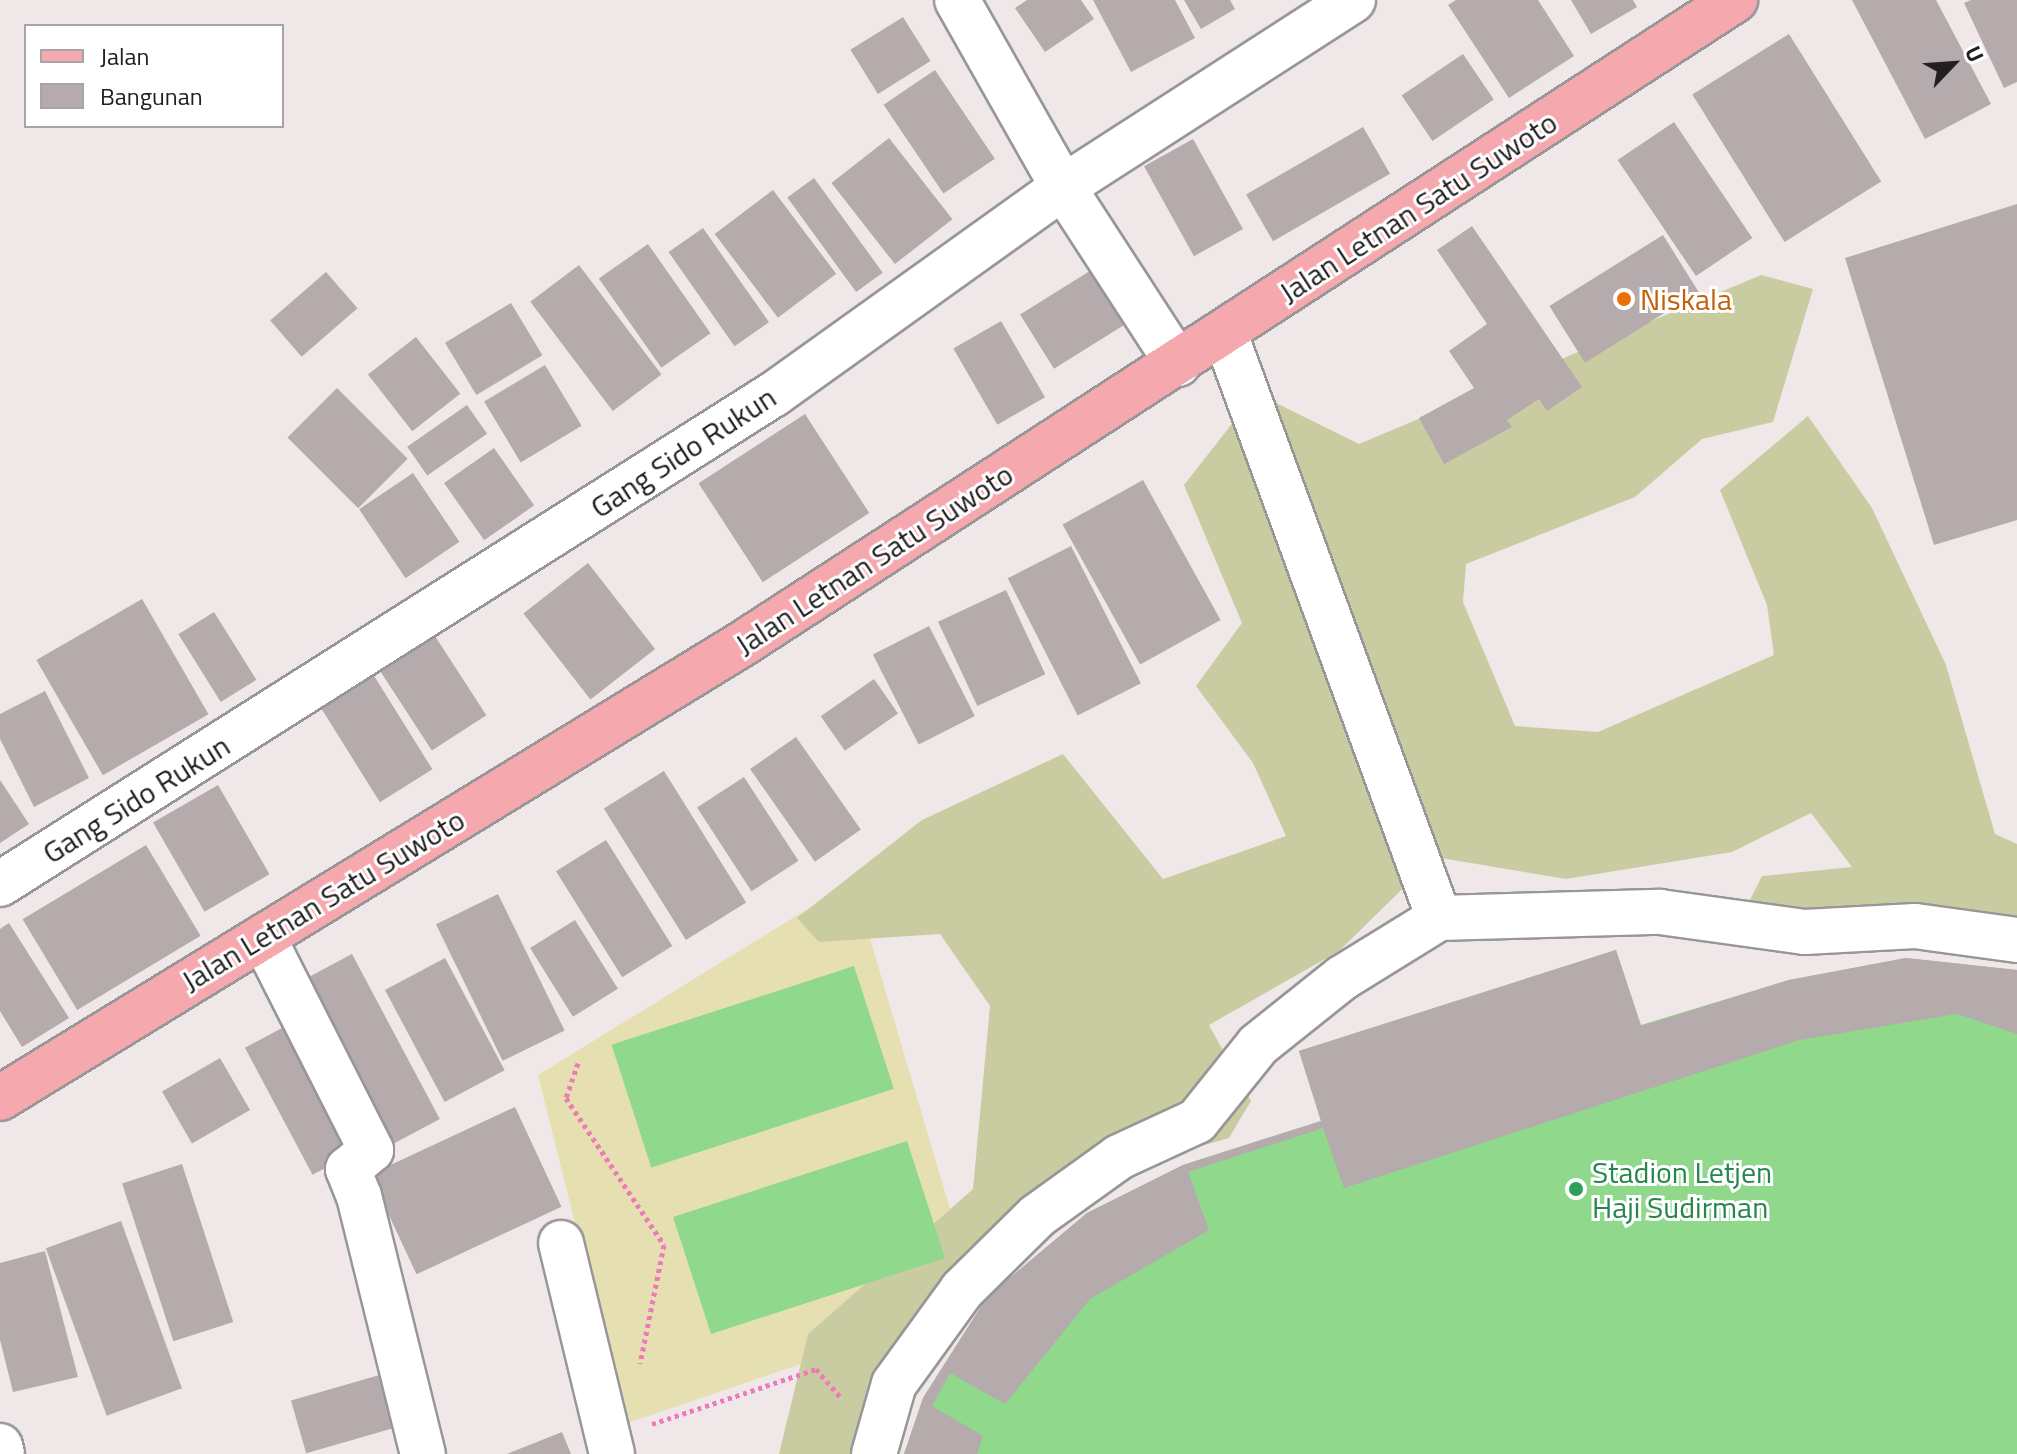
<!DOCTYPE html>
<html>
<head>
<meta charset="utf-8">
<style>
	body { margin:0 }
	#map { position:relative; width:2017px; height:1454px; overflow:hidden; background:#f0e8e8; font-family:"Titillium Web",sans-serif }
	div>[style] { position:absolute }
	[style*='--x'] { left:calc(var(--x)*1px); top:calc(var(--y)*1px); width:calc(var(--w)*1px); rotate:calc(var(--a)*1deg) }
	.grass>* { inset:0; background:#e6dfb2 }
	.forest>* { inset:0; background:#c9cca0 }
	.pitch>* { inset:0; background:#8fd88c; transform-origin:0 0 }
	.building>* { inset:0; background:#b5aaac; transform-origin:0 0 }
	.path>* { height:5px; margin-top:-2.5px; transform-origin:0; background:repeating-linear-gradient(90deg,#ef7ab9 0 4px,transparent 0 8px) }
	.roads { filter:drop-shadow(2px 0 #979797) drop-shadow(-2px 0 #979797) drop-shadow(0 2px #979797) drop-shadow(0 -2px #979797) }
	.minor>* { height:44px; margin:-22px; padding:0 22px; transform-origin:22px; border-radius:22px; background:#fff }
	.major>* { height:44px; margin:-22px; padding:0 22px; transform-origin:22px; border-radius:22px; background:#f5a8ae }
	.dots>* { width:22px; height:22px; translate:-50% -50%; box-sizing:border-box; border:4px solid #fff; border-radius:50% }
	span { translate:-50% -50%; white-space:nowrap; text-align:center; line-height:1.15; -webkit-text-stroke:6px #fff; paint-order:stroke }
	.street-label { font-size:30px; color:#202020 }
	.food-label { font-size:30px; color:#c56008 }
	.left { translate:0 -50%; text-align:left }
	.leisure-label { font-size:30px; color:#27864d }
	.legend { position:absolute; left:24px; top:24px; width:260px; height:104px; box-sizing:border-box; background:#fff; border:2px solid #a6a6a6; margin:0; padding:10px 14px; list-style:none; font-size:24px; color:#202020 }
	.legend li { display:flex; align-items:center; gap:16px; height:40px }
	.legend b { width:40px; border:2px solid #a6a6a6 }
	.north { position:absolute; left:1913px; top:24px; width:80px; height:80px; -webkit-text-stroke:6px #fff; paint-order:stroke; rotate:65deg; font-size:22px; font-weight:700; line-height:32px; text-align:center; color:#202020 }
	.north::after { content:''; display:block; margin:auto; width:28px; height:36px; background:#202020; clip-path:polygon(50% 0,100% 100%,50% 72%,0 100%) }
</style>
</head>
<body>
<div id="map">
	<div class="grass">
		<i style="clip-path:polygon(853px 881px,950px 1209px,808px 1334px,801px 1364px,625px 1424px,538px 1075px)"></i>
	</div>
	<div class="forest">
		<i style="clip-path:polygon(1761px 275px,1813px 289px,1773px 422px,1702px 439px,1635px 497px,1466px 564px,1463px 602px,1515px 726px,1598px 732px,1774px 655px,1767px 605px,1720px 490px,1808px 416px,1872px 508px,1946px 665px,1995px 834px,2017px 844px,2017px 948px,1744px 912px,1762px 876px,1852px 867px,1811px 813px,1732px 852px,1566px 879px,1435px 857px,1339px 951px,1209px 1025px,1251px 1101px,1229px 1138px,1170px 1155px,1118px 1130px,1057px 1217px,973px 1256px,868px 1454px,779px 1454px,808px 1334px,973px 1189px,990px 1006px,940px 934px,819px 942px,797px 918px,922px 820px,1063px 754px,1163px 879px,1286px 836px,1253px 763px,1196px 686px,1242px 623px,1184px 485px,1256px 393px,1359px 444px)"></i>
	</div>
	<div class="pitch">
		<i style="clip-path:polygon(1616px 950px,1641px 1025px,1789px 980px,1906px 958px,2017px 970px,2017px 1454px,904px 1454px,923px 1398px,987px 1297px,1087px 1213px,1183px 1165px,1321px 1121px,1299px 1051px)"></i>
		<i style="left:854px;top:966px;width:129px;height:255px;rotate:72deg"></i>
		<i style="left:907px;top:1141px;width:123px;height:246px;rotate:72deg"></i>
	</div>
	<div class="building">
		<i style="clip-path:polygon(1027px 0,1081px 0,1094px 19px,1045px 52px,1015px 8px)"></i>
		<i style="clip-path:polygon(1093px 0,1175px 0,1195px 38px,1131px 72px)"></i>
		<i style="clip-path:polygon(1184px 0,1230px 0,1235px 9px,1201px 29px)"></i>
		<i style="clip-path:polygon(1456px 0,1538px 0,1574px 56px,1509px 98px,1448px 5px)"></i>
		<i style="clip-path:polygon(1571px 0,1633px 0,1637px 7px,1591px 34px)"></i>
		<i style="clip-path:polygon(1852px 0,1936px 0,1991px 104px,1925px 139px)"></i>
		<i style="clip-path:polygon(1971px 0,2017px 0,2017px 82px,2004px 88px,1964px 3px)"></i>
		<i style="left:903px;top:17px;width:52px;height:62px;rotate:58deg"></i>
		<i style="left:1789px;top:34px;width:174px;height:114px;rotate:58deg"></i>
		<i style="left:1463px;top:54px;width:55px;height:74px;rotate:56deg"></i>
		<i style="left:935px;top:70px;width:107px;height:62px;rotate:56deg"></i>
		<i style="left:1674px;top:122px;width:140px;height:68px;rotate:56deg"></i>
		<i style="left:1363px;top:127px;width:54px;height:135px;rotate:60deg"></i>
		<i style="left:889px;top:138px;width:103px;height:73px;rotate:52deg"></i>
		<i style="left:1193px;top:139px;width:103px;height:56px;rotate:61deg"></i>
		<i style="left:814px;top:178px;width:117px;height:33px;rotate:54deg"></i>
		<i style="left:773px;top:190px;width:105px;height:73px;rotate:53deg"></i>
		<i style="clip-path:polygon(2017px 204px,2017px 520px,1934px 545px,1845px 258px)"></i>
		<i style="clip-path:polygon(1472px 226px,1582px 387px,1547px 411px,1539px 399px,1507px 420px,1512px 427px,1444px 464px,1419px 418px,1474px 388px,1449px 351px,1487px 324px,1437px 250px)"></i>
		<i style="left:703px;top:228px;width:115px;height:42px;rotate:55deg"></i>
		<i style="left:1663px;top:235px;width:67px;height:134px;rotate:58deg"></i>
		<i style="left:648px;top:244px;width:109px;height:60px;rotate:55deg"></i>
		<i style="left:579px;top:265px;width:137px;height:61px;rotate:53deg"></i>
		<i style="left:1093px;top:269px;width:64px;height:86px;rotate:58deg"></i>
		<i style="left:326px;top:272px;width:48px;height:74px;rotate:49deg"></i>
		<i style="left:511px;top:303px;width:61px;height:77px;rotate:59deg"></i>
		<i style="left:1001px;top:321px;width:88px;height:55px;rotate:60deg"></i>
		<i style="left:416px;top:337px;width:72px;height:61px;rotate:52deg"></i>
		<i style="left:545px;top:365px;width:71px;height:71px;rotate:59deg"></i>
		<i style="left:337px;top:388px;width:100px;height:70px;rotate:45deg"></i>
		<i style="left:467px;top:405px;width:35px;height:73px;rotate:55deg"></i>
		<i style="left:805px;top:414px;width:118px;height:127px;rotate:57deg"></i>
		<i style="left:494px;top:448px;width:70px;height:61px;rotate:55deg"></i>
		<i style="left:413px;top:473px;width:83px;height:65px;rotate:56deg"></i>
		<i style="left:1143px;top:480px;width:160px;height:92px;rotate:61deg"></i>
		<i style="left:1071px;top:546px;width:154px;height:71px;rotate:63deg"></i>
		<i style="left:588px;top:563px;width:109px;height:82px;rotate:52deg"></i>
		<i style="left:1006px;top:590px;width:93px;height:75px;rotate:65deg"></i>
		<i style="left:142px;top:599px;width:133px;height:122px;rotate:60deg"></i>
		<i style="left:214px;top:612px;width:80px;height:42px;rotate:58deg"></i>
		<i style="left:929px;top:626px;width:101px;height:63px;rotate:63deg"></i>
		<i style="left:433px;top:633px;width:98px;height:65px;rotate:57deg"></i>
		<i style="left:371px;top:671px;width:116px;height:62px;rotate:58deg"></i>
		<i style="left:874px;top:679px;width:42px;height:65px;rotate:55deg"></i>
		<i style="clip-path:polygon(45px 691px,89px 778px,34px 807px,0 739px,0 714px)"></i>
		<i style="left:796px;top:737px;width:113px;height:56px;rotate:55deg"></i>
		<i style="left:664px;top:771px;width:155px;height:71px;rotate:58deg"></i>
		<i style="left:744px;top:777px;width:100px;height:56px;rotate:57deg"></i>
		<i style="clip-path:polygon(0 780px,29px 824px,0 843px)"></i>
		<i style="left:218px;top:785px;width:103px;height:75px;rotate:60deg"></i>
		<i style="left:606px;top:840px;width:125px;height:59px;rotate:58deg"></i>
		<i style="left:146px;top:845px;width:106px;height:144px;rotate:59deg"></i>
		<i style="left:498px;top:894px;width:152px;height:69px;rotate:64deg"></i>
		<i style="left:575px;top:920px;width:81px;height:53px;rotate:58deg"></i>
		<i style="clip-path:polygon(9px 923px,69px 1018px,22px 1047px,0 1011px,0 929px)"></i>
		<i style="clip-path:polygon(1616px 950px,1641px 1026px,1789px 980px,1906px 958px,2017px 970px,2017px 1034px,1957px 1014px,1799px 1040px,1344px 1188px,1323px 1128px,1188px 1172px,1209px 1230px,1090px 1299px,1005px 1404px,950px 1373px,932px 1406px,983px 1436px,977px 1454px,904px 1454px,923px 1398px,987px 1297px,1087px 1213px,1183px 1165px,1321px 1121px,1299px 1051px)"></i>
		<i style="left:352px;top:954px;width:187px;height:60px;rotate:62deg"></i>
		<i style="left:445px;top:958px;width:127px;height:68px;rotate:62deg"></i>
		<i style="left:282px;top:1028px;width:144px;height:42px;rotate:62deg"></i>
		<i style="left:220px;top:1058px;width:60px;height:67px;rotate:60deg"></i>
		<i style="left:515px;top:1107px;width:110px;height:160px;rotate:65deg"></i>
		<i style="left:182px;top:1164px;width:166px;height:63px;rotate:72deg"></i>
		<i style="left:121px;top:1221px;width:178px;height:80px;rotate:70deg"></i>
		<i style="clip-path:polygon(45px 1251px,78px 1377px,13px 1392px,0 1340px,0 1263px)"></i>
		<i style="left:390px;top:1372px;width:55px;height:103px;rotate:74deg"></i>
		<i style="clip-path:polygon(562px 1432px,571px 1454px,507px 1454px)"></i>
	</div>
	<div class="path">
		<i style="--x:578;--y:1063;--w:37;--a:109"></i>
		<i style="--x:566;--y:1098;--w:177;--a:56.3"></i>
		<i style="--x:664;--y:1245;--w:121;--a:101.4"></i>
		<i style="--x:652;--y:1424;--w:173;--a:-18.5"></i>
		<i style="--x:816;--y:1369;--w:37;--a:49"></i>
	</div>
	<div class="roads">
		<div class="minor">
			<i style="--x:957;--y:0;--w:215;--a:60.5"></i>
			<i style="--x:1063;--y:187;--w:211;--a:57"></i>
			<i style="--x:1225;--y:334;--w:622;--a:69.88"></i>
			<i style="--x:0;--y:884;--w:916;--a:-32.34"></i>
			<i style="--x:774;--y:394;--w:355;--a:-35.6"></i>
			<i style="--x:1063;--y:187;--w:345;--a:-32.8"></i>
			<i style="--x:263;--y:937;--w:239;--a:63.1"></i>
			<i style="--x:371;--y:1150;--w:30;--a:140"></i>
			<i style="--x:348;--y:1169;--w:29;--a:68"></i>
			<i style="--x:359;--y:1196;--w:266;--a:76.1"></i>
			<i style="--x:561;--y:1243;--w:217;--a:76.4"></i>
			<i style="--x:0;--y:1446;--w:8;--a:76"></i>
			<i style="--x:874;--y:1454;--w:73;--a:-74.1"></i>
			<i style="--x:894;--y:1384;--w:116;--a:-54.1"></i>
			<i style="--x:962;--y:1290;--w:105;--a:-44.6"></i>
			<i style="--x:1037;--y:1216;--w:101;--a:-35.7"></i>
			<i style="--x:1119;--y:1157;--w:86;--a:-24.8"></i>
			<i style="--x:1197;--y:1121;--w:97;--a:-51.2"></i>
			<i style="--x:1258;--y:1045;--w:107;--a:-38.6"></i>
			<i style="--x:1342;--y:978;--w:114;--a:-31.7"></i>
			<i style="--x:1439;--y:918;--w:221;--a:-1.6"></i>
			<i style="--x:1660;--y:912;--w:146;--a:7.9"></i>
			<i style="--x:1805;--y:932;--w:110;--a:-3.1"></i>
			<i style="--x:1915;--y:926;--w:103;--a:7.8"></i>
		</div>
		<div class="major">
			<i style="--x:0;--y:1098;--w:870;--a:-31.46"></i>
			<i style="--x:742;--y:644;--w:1184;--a:-32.97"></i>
		</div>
	</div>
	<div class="dots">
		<i style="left:1624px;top:299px;background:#e8710a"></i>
		<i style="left:1576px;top:1189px;background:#2e9e5b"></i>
	</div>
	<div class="street-label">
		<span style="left:1418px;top:207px;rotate:-33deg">Jalan Letnan Satu Suwoto</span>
		<span style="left:683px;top:452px;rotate:-33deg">Gang Sido Rukun</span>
		<span style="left:874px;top:559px;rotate:-33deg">Jalan Letnan Satu Suwoto</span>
		<span style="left:136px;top:799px;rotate:-32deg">Gang Sido Rukun</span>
		<span style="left:323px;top:900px;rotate:-31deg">Jalan Letnan Satu Suwoto</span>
	</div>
	<div class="food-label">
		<span class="left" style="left:1640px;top:299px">Niskala</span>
	</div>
	<div class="leisure-label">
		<span class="left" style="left:1592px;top:1189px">Stadion Letjen<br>Haji Sudirman</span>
	</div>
	<ul class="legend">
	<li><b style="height:10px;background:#f5a8ae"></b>Jalan</li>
	<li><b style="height:22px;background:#b5aaac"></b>Bangunan</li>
	</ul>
	<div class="north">U</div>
</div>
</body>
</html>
